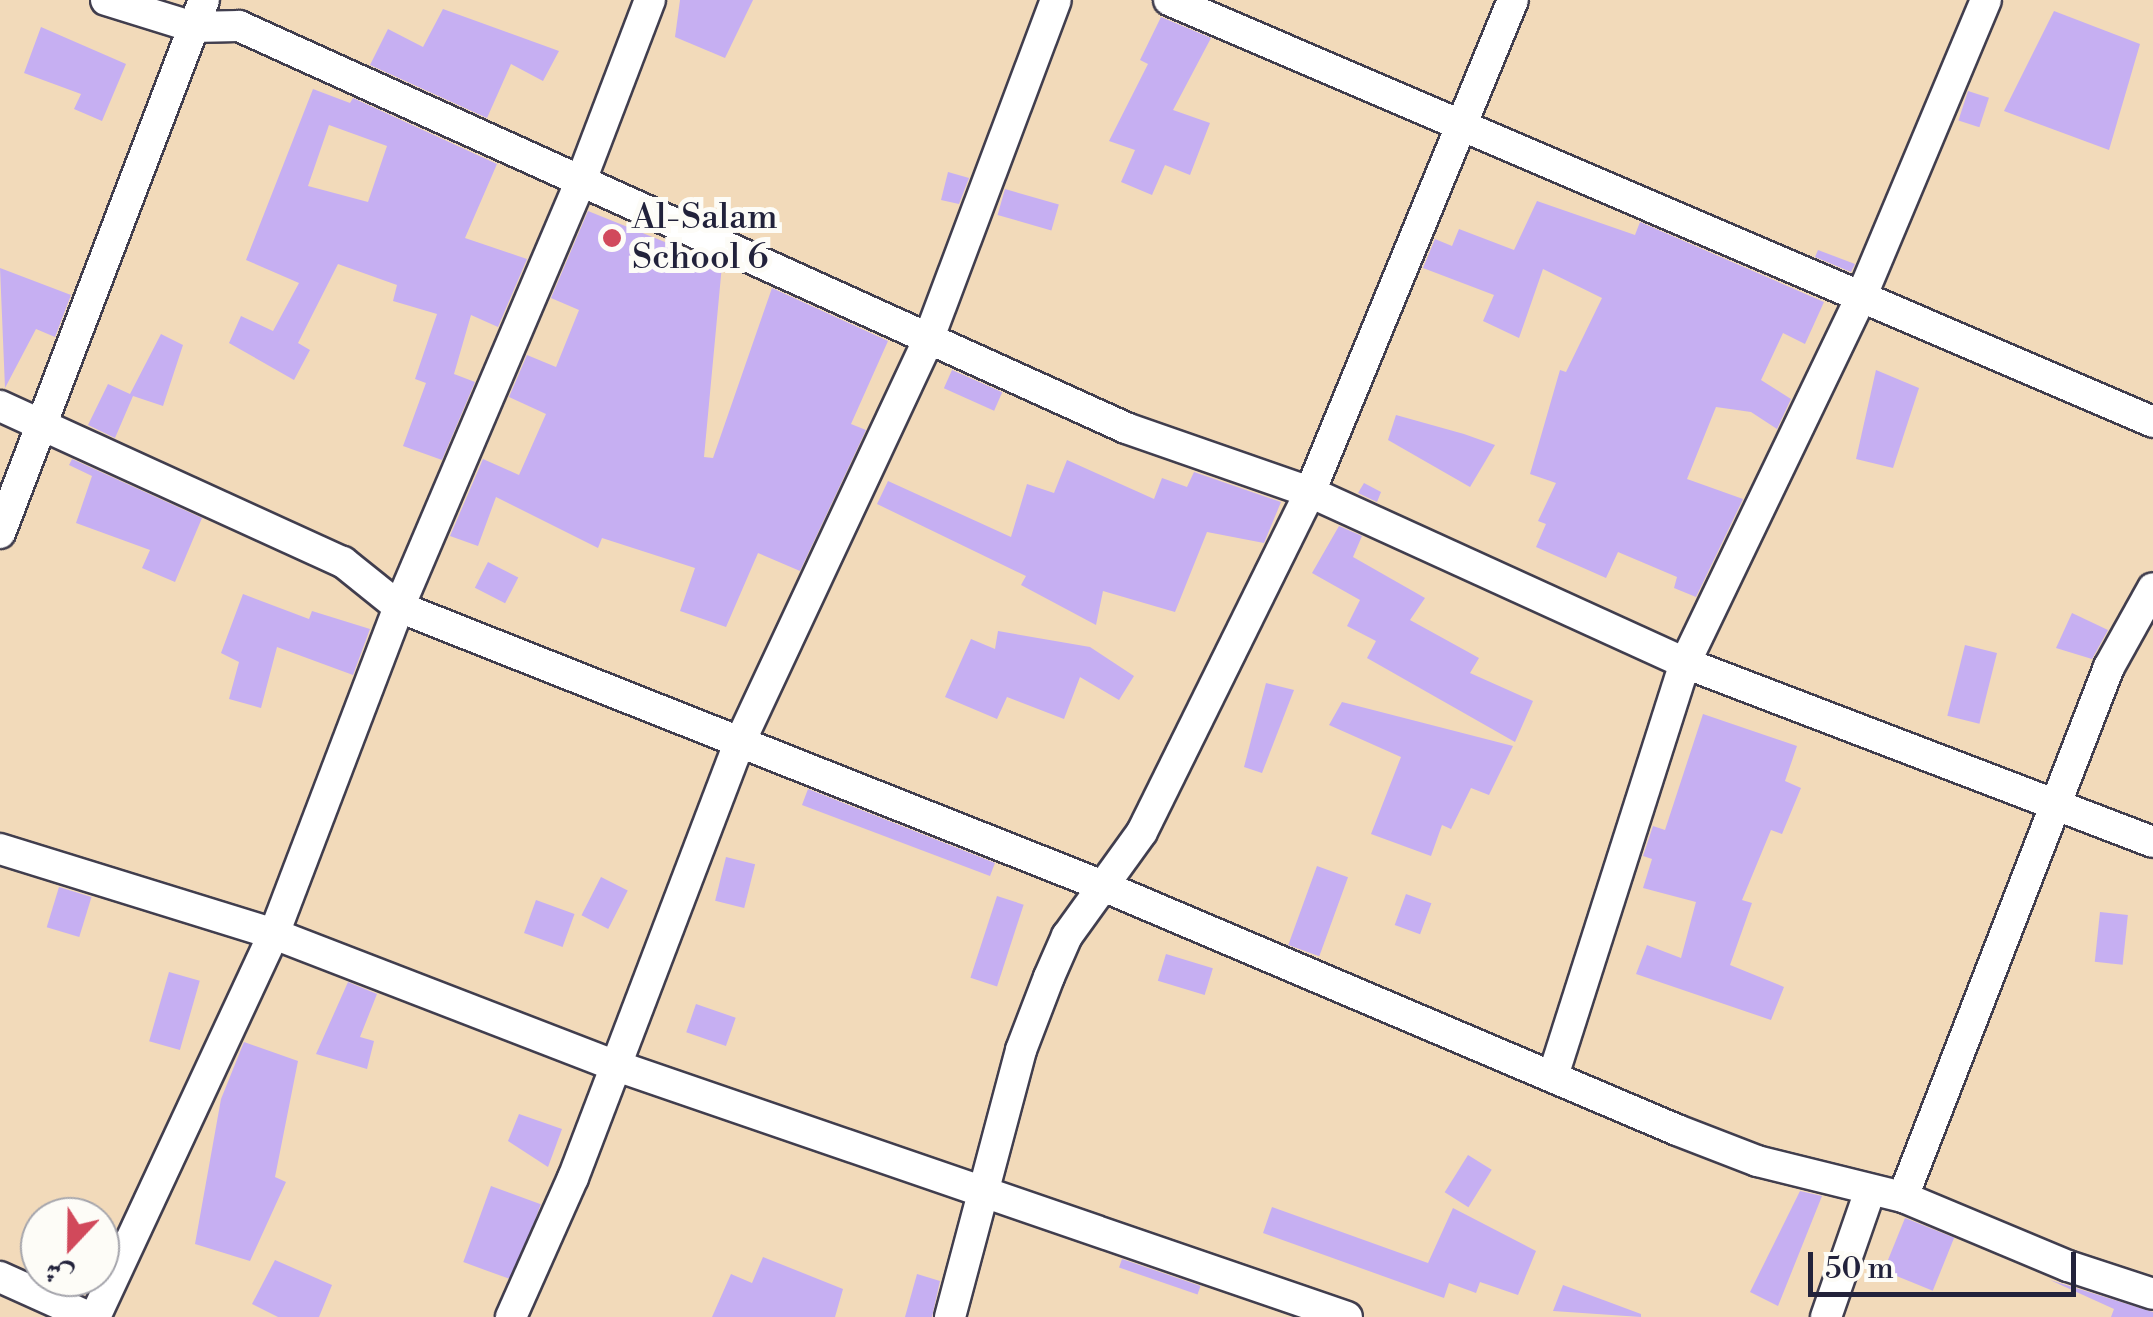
<!DOCTYPE html>
<html>
<head>
<meta charset="utf-8">
<style>
	body { margin:0 }
	#map { position:relative; width:2153px; height:1317px; overflow:hidden; background:#f2daba; font-family:"Libre Bodoni",Amiri,serif }
	div>[style] { position:absolute }
	[style*='--x'] { left:calc(var(--x)*1px); top:calc(var(--y)*1px); width:calc(var(--w)*1px); rotate:calc(var(--a)*1deg) }
	.building>* { inset:0; background:#c6aff2; transform-origin:0 0 }
	.roads { filter:drop-shadow(2px 0 #413e4e) drop-shadow(-2px 0 #413e4e) drop-shadow(0 2px #413e4e) drop-shadow(0 -2px #413e4e) }
	.street>* { height:30px; margin:-15px; padding:0 15px; transform-origin:15px; border-radius:15px; background:#fff }
	.dots>* { width:28px; height:28px; translate:-50% -50%; box-sizing:border-box; border:5px solid #fdfcf7; border-radius:50% }
	span { translate:-50% -50%; white-space:nowrap; text-align:center; line-height:1.15; -webkit-text-stroke:10px #fdfcf7; paint-order:stroke }
	.poi-label { font-size:35px; color:#22223b }
	.left { translate:0 -50%; text-align:left }
	.north { position:absolute; left:20px; top:1197px; width:100px; height:100px; box-sizing:border-box; background:#fdfcf7; border:2px solid #a5a5ac; border-radius:50%; rotate:202deg; font-size:28px; font-weight:700; line-height:40px; text-align:center; color:#22223b }
	.north::after { content:''; display:block; margin:auto; width:35px; height:45px; background:#d1495b; clip-path:polygon(50% 0,100% 100%,50% 72%,0 100%) }
	.scale { position:absolute; left:1808px; top:1252px; width:268px; height:45px; box-sizing:border-box; border:5px solid #22223b; border-top:0; padding-left:12px; font-size:30px; line-height:35px; white-space:nowrap; color:#22223b; -webkit-text-stroke:8px #fdfcf7; paint-order:stroke }
</style>
</head>
<body>
<div id="map">
	<div class="building">
		<i style="clip-path:polygon(680px 0,753px 0,725px 58px,675px 37px)"></i>
		<i style="clip-path:polygon(443px 9px,559px 51px,543px 81px,511px 64px,487px 118px,370px 65px,388px 29px,423px 47px)"></i>
		<i style="clip-path:polygon(2054px 11px,2140px 44px,2109px 150px,2004px 111px)"></i>
		<i style="clip-path:polygon(1161px 17px,1211px 38px,1173px 110px,1210px 123px,1190px 175px,1165px 165px,1152px 195px,1121px 182px,1135px 150px,1109px 141px,1148px 64px,1140px 60px)"></i>
		<i style="clip-path:polygon(41px 27px,126px 64px,102px 121px,74px 109px,81px 94px,24px 73px)"></i>
		<i style="clip-path:polygon(evenodd,313px 89px,350px 103px,353px 98px,497px 164px,465px 238px,527px 259px,498px 327px,471px 315px,454px 374px,475px 382px,442px 460px,403px 446px,426px 383px,415px 379px,437px 314px,393px 301px,397px 285px,338px 264px,298px 343px,310px 350px,294px 380px,229px 343px,241px 316px,273px 331px,299px 283px,246px 260px,313px 89px,329px 125px,387px 146px,368px 202px,308px 186px,329px 125px)"></i>
		<i style="left:1968px;top:91px;width:22px;height:31px;rotate:18deg"></i>
		<i style="clip-path:polygon(948px 172px,969px 178px,959px 204px,941px 200px)"></i>
		<i style="left:1005px;top:189px;width:56px;height:27px;rotate:16deg"></i>
		<i style="clip-path:polygon(1537px 201px,1635px 235px,1640px 222px,1824px 302px,1805px 344px,1783px 333px,1761px 380px,1791px 399px,1777px 429px,1751px 412px,1716px 407px,1687px 479px,1743px 499px,1696px 597px,1674px 588px,1677px 577px,1618px 552px,1606px 578px,1536px 547px,1546px 524px,1538px 521px,1556px 483px,1530px 474px,1560px 370px,1566px 372px,1602px 298px,1543px 269px,1519px 338px,1483px 321px,1494px 295px,1423px 268px,1435px 239px,1452px 246px,1459px 229px,1514px 250px)"></i>
		<i style="clip-path:polygon(588px 211px,722px 265px,704px 457px,713px 458px,772px 288px,888px 341px,851px 424px,866px 430px,800px 571px,758px 553px,726px 627px,680px 611px,695px 568px,602px 538px,598px 548px,496px 497px,478px 546px,450px 536px,483px 459px,519px 475px,546px 414px,509px 397px,527px 355px,556px 367px,579px 310px,551px 298px)"></i>
		<i style="clip-path:polygon(1818px 250px,1855px 264px,1851px 272px,1815px 257px)"></i>
		<i style="clip-path:polygon(0 268px,71px 295px,55px 337px,36px 329px,5px 388px)"></i>
		<i style="clip-path:polygon(161px 334px,183px 345px,163px 406px,133px 396px,115px 438px,88px 425px,108px 384px,130px 394px)"></i>
		<i style="left:952px;top:370px;width:55px;height:20px;rotate:24deg"></i>
		<i style="clip-path:polygon(1876px 370px,1919px 388px,1893px 468px,1856px 459px)"></i>
		<i style="clip-path:polygon(1396px 415px,1464px 434px,1495px 445px,1470px 487px,1388px 440px)"></i>
		<i style="clip-path:polygon(72px 459px,202px 518px,175px 582px,142px 568px,150px 550px,76px 523px,92px 476px,69px 465px)"></i>
		<i style="clip-path:polygon(1067px 460px,1154px 499px,1162px 478px,1187px 487px,1194px 472px,1281px 502px,1264px 543px,1207px 532px,1175px 612px,1103px 591px,1096px 625px,1021px 585px,1026px 576px,877px 504px,888px 481px,1011px 537px,1027px 484px,1054px 493px)"></i>
		<i style="clip-path:polygon(1364px 483px,1381px 492px,1377px 502px,1358px 493px)"></i>
		<i style="clip-path:polygon(1339px 526px,1362px 536px,1353px 557px,1425px 598px,1410px 620px,1479px 658px,1470px 673px,1533px 701px,1515px 742px,1367px 658px,1376px 641px,1347px 626px,1360px 600px,1312px 573px)"></i>
		<i style="left:488px;top:562px;width:34px;height:29px;rotate:27deg"></i>
		<i style="clip-path:polygon(243px 594px,309px 619px,312px 611px,370px 629px,353px 675px,277px 647px,261px 708px,229px 699px,239px 662px,221px 653px)"></i>
		<i style="clip-path:polygon(2072px 613px,2108px 630px,2092px 659px,2056px 648px)"></i>
		<i style="clip-path:polygon(998px 631px,1090px 647px,1134px 676px,1119px 700px,1080px 677px,1064px 719px,1007px 697px,997px 719px,945px 697px,971px 639px,995px 649px)"></i>
		<i style="left:1965px;top:645px;width:33px;height:73px;rotate:14deg"></i>
		<i style="clip-path:polygon(1266px 683px,1294px 690px,1262px 773px,1244px 767px)"></i>
		<i style="clip-path:polygon(1342px 702px,1513px 746px,1489px 795px,1471px 788px,1451px 829px,1442px 825px,1431px 856px,1371px 834px,1401px 757px,1329px 725px)"></i>
		<i style="clip-path:polygon(1703px 714px,1797px 746px,1785px 781px,1801px 788px,1782px 834px,1771px 830px,1742px 900px,1752px 903px,1730px 965px,1784px 987px,1771px 1020px,1636px 974px,1647px 945px,1681px 958px,1696px 902px,1643px 888px,1652px 859px,1643px 856px,1653px 826px,1665px 830px)"></i>
		<i style="clip-path:polygon(808px 789px,995px 863px,990px 876px,802px 805px)"></i>
		<i style="left:726px;top:857px;width:30px;height:45px;rotate:14deg"></i>
		<i style="left:1317px;top:866px;width:33px;height:84px;rotate:20deg"></i>
		<i style="left:601px;top:877px;width:30px;height:43px;rotate:27deg"></i>
		<i style="left:59px;top:887px;width:34px;height:42px;rotate:17deg"></i>
		<i style="left:1406px;top:894px;width:27px;height:33px;rotate:20deg"></i>
		<i style="left:997px;top:896px;width:28px;height:86px;rotate:18deg"></i>
		<i style="left:536px;top:900px;width:41px;height:35px;rotate:20deg"></i>
		<i style="left:2100px;top:912px;width:28px;height:50px;rotate:6deg"></i>
		<i style="left:1166px;top:954px;width:49px;height:28px;rotate:17deg"></i>
		<i style="left:169px;top:972px;width:32px;height:72px;rotate:16deg"></i>
		<i style="clip-path:polygon(348px 982px,377px 994px,360px 1037px,374px 1041px,367px 1069px,316px 1054px)"></i>
		<i style="left:696px;top:1004px;width:42px;height:30px;rotate:19deg"></i>
		<i style="clip-path:polygon(244px 1042px,298px 1061px,275px 1177px,286px 1182px,250px 1261px,195px 1244px,221px 1099px)"></i>
		<i style="clip-path:polygon(519px 1114px,562px 1129px,548px 1167px,508px 1141px)"></i>
		<i style="left:1468px;top:1155px;width:28px;height:44px;rotate:32deg"></i>
		<i style="left:491px;top:1186px;width:53px;height:81px;rotate:20deg"></i>
		<i style="clip-path:polygon(1800px 1191px,1822px 1196px,1778px 1306px,1750px 1292px)"></i>
		<i style="clip-path:polygon(1272px 1207px,1428px 1263px,1453px 1208px,1536px 1251px,1518px 1295px,1480px 1282px,1476px 1293px,1449px 1283px,1444px 1298px,1263px 1233px)"></i>
		<i style="left:1905px;top:1218px;width:53px;height:57px;rotate:22deg"></i>
		<i style="clip-path:polygon(763px 1257px,843px 1289px,835px 1317px,712px 1317px,731px 1274px,752px 1283px)"></i>
		<i style="left:1122px;top:1259px;width:83px;height:9px;rotate:19deg"></i>
		<i style="clip-path:polygon(275px 1260px,332px 1285px,319px 1317px,278px 1317px,252px 1304px)"></i>
		<i style="clip-path:polygon(917px 1274px,940px 1281px,932px 1317px,905px 1317px)"></i>
		<i style="clip-path:polygon(2050px 1280px,2153px 1312px,2153px 1317px,2111px 1317px,2114px 1309px)"></i>
		<i style="clip-path:polygon(1563px 1285px,1641px 1314px,1641px 1317px,1553px 1311px)"></i>
	</div>
	<div class="roads">
		<div class="street">
			<i style="--x:106;--y:0;--w:91;--a:17.2"></i>
			<i style="--x:193;--y:27;--w:46;--a:-1.2"></i>
			<i style="--x:239;--y:26;--w:974;--a:24.38"></i>
			<i style="--x:1126;--y:428;--w:195;--a:19.2"></i>
			<i style="--x:1310;--y:492;--w:412;--a:24.5"></i>
			<i style="--x:1685;--y:663;--w:501;--a:20.93"></i>
			<i style="--x:1169;--y:0;--w:1071;--a:23.21"></i>
			<i style="--x:0;--y:406;--w:377;--a:24.5"></i>
			<i style="--x:343;--y:562;--w:72;--a:38.8"></i>
			<i style="--x:399;--y:607;--w:757;--a:21.62"></i>
			<i style="--x:1103;--y:886;--w:624;--a:23.03"></i>
			<i style="--x:1677;--y:1130;--w:86;--a:21.2"></i>
			<i style="--x:1757;--y:1161;--w:150;--a:13.9"></i>
			<i style="--x:1903;--y:1197;--w:179;--a:22.7"></i>
			<i style="--x:2068;--y:1266;--w:89;--a:18.2"></i>
			<i style="--x:0;--y:533;--w:571;--a:-69.06"></i>
			<i style="--x:0;--y:849;--w:287;--a:17.2"></i>
			<i style="--x:274;--y:934;--w:364;--a:21.1"></i>
			<i style="--x:614;--y:1065;--w:775;--a:18.97"></i>
			<i style="--x:1554;--y:1073;--w:430;--a:-72.3"></i>
			<i style="--x:1685;--y:663;--w:408;--a:-64.3"></i>
			<i style="--x:1862;--y:295;--w:320;--a:-67.2"></i>
			<i style="--x:1903;--y:1197;--w:569;--a:-68.76"></i>
			<i style="--x:2109;--y:667;--w:90;--a:-60.9"></i>
			<i style="--x:0;--y:1277;--w:98;--a:24.2"></i>
			<i style="--x:95;--y:1317;--w:423;--a:-65"></i>
			<i style="--x:274;--y:934;--w:350;--a:-69.1"></i>
			<i style="--x:399;--y:607;--w:466;--a:-66.9"></i>
			<i style="--x:582;--y:178;--w:191;--a:-69.1"></i>
			<i style="--x:511;--y:1317;--w:152;--a:-66"></i>
			<i style="--x:573;--y:1178;--w:465;--a:-69.1"></i>
			<i style="--x:739;--y:744;--w:443;--a:-64.9"></i>
			<i style="--x:927;--y:343;--w:366;--a:-69.4"></i>
			<i style="--x:950;--y:1317;--w:276;--a:-75.1"></i>
			<i style="--x:1021;--y:1050;--w:78;--a:-69"></i>
			<i style="--x:1049;--y:977;--w:45;--a:-66.3"></i>
			<i style="--x:1067;--y:936;--w:128;--a:-54.2"></i>
			<i style="--x:1142;--y:832;--w:379;--a:-63.7"></i>
			<i style="--x:1310;--y:492;--w:532;--a:-67.58"></i>
			<i style="--x:1826;--y:1317;--w:133;--a:-70.8"></i>
		</div>
	</div>
	<div class="dots">
		<i style="left:612px;top:238px;background:#d1495b"></i>
	</div>
	<div class="poi-label">
		<span class="left" style="left:632px;top:238px">Al-Salam<br>School 6</span>
	</div>
	<div class="north">ش</div>
	<div class="scale">50 m</div>
</div>
</body>
</html>
